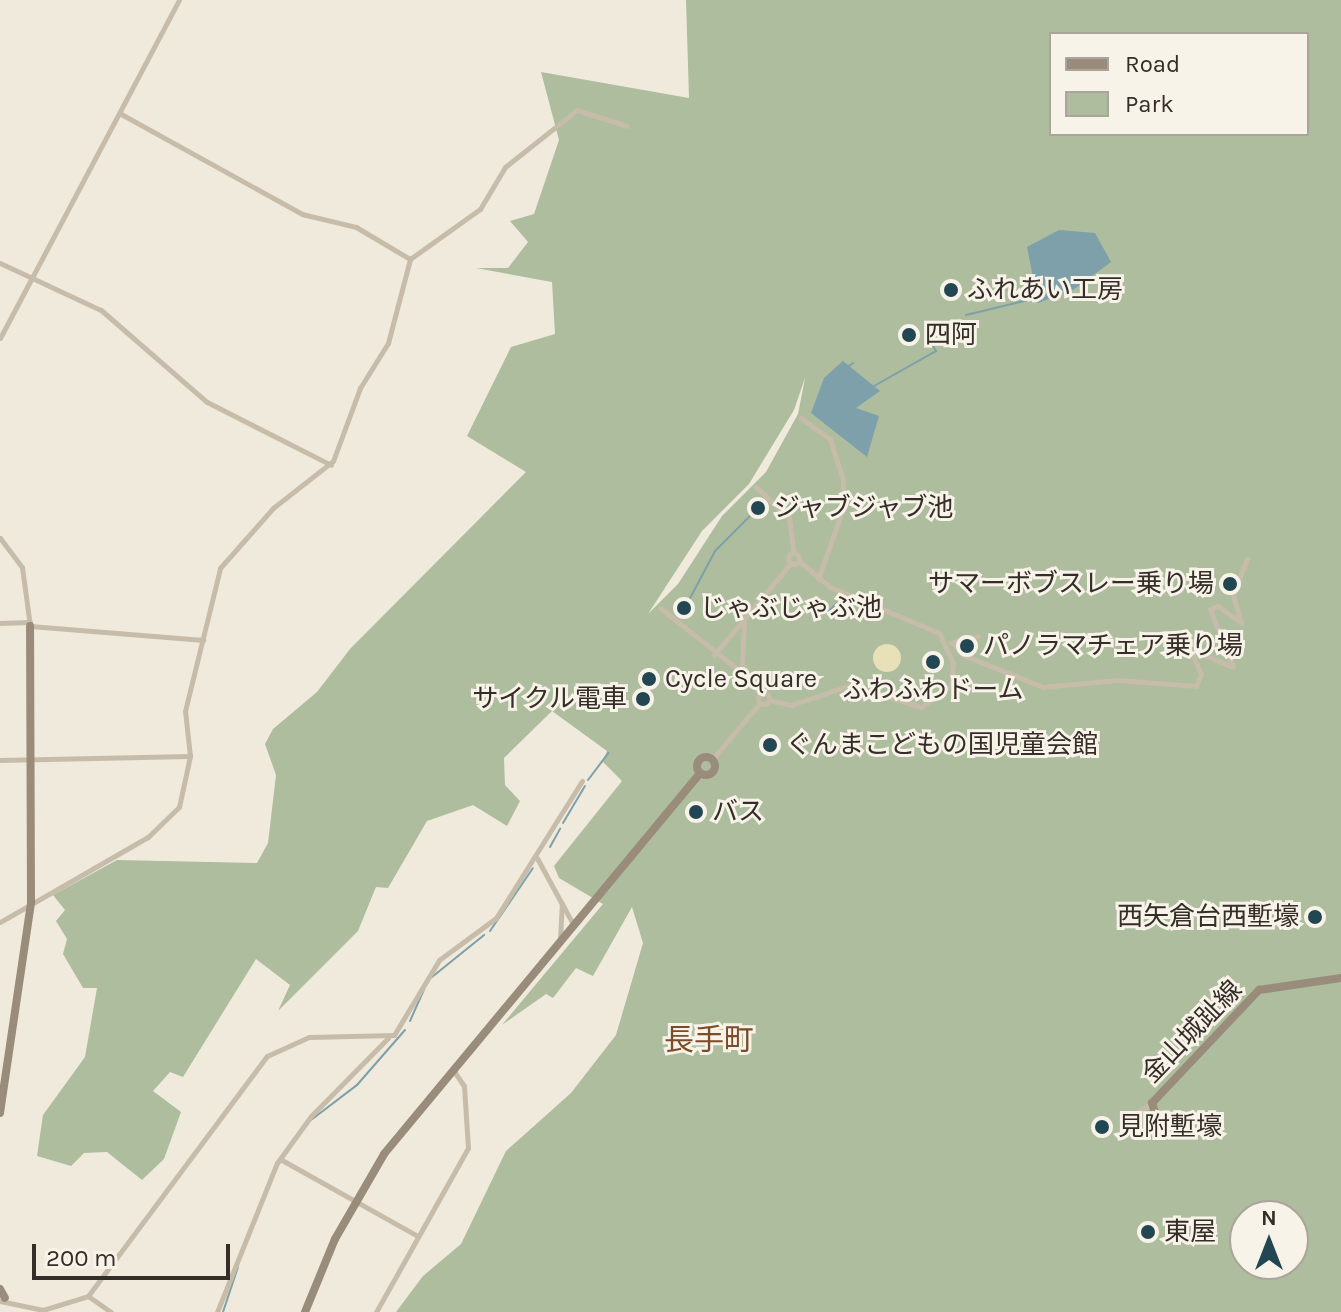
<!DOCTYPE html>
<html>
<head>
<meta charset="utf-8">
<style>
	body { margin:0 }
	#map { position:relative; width:1341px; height:1312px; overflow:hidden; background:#f0eadc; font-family:Karla,"Noto Sans JP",sans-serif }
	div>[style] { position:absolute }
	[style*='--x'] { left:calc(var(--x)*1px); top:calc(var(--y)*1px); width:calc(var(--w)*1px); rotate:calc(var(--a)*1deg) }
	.green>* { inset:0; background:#adbd9e }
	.sand>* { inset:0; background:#e8e0b6 }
	.round { border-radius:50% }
	.water>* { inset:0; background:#7ea0aa }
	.stream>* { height:2px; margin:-1px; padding:0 1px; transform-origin:1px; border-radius:1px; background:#7ea0aa }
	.street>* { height:5px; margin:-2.5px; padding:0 2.5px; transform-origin:2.5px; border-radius:2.5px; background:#c7bca9 }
	.street>.ring { margin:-2.5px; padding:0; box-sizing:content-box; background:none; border:5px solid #c7bca9; border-radius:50% }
	.secondary>* { height:8px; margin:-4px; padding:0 4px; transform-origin:4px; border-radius:4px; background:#9a8c7b }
	.secondary>.ring { margin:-4px; padding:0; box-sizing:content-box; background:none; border:8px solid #9a8c7b; border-radius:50% }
	.dots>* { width:22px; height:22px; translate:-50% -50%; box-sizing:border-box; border:4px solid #f8f3e8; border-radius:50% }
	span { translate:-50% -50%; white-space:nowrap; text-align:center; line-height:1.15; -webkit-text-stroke:6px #f8f3e8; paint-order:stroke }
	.poi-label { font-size:26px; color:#352e28 }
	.left { translate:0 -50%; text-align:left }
	.right { translate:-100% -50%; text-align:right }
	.street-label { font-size:26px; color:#352e28 }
	.quarter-label { font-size:30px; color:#7c4c29 }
	.legend { position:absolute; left:1049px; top:32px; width:260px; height:104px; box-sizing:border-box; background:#f8f3e8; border:2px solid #aaa49b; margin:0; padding:10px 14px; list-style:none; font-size:24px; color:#352e28 }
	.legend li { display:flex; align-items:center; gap:16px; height:40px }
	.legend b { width:40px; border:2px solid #aaa49b }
	.north { position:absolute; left:1229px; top:1200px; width:80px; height:80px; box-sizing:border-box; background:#f8f3e8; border:2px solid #aaa49b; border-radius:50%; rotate:0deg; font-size:22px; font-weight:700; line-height:32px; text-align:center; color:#352e28 }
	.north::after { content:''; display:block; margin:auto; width:28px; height:36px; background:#224652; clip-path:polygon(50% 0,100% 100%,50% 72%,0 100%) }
	.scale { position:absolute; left:32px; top:1244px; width:198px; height:36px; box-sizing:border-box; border:4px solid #352e28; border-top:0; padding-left:10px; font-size:24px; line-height:28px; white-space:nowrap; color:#352e28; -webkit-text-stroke:6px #f8f3e8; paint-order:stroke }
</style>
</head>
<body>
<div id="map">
	<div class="green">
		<i style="clip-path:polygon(evenodd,686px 0,1341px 0,1341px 1312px,396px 1312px,423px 1276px,461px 1244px,506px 1151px,571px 1093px,616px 1035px,643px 943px,632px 907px,593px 976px,576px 968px,553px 998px,546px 994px,502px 1025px,603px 904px,559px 878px,554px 866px,622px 781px,603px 762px,607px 751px,552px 711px,504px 758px,505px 785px,520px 801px,507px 826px,473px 805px,427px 821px,388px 888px,376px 887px,358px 931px,278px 1011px,290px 985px,256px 959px,183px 1077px,170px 1072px,153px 1091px,181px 1112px,164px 1159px,142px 1180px,107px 1152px,84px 1153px,71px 1166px,37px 1156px,43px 1115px,85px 1057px,97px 988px,83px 988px,63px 954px,67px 939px,56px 921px,65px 910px,53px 895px,117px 860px,257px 863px,268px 843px,276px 775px,265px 744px,273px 729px,317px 692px,350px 649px,526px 472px,467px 436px,511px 347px,555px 334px,552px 282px,476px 268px,508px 268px,528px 242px,510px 221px,534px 214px,559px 140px,541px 72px,689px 98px,686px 0,1051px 34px,1307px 34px,1307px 134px,1051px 134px,1051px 34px,686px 0,805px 378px,798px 414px,766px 472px,722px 516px,678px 584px,648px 614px,702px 531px,749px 484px,794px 410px,805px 378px,686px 0,1245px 1216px,1293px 1216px,1293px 1264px,1245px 1264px,1245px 1216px)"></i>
	</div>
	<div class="sand">
		<i class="round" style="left:873px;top:644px;width:28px;height:28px"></i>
	</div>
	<div class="water">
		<i style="clip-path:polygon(1059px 230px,1095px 233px,1111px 262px,1073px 290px,1038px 303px,1027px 247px)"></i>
		<i style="clip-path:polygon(843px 361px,880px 391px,856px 408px,879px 416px,867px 457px,811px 413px,824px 378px)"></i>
	</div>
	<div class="stream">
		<i style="--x:966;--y:315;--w:68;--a:-13.6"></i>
		<i style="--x:849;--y:366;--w:5;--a:-37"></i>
		<i style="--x:874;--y:386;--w:71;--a:-29.4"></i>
		<i style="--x:936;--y:351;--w:21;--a:-121"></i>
		<i style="--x:925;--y:333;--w:12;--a:-31"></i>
		<i style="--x:688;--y:602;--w:58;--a:-62.1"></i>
		<i style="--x:715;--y:551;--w:55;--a:-45"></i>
		<i style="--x:814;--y:612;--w:15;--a:-4"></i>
		<i style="--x:829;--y:611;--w:20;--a:-45"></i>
		<i style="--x:843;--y:597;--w:44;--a:20.1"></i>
		<i style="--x:588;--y:780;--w:34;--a:-53"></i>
		<i style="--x:563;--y:823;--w:43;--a:-59.3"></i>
		<i style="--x:550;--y:847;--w:21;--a:-61"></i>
		<i style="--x:490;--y:931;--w:76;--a:-55.7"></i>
		<i style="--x:432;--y:977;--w:67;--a:-38.9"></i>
		<i style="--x:410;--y:1021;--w:35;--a:-66"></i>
		<i style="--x:311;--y:1120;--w:58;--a:-37.3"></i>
		<i style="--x:357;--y:1085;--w:73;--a:-48.9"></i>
		<i style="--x:223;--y:1312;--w:47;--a:-71.6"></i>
	</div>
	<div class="street">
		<i style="--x:121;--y:114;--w:207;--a:28.9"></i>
		<i style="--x:302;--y:214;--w:56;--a:13.5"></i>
		<i style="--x:356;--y:227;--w:63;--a:30.7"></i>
		<i style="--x:410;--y:259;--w:86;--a:-35.5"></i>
		<i style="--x:480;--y:209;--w:49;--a:-59.2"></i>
		<i style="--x:505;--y:167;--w:92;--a:-38.4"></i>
		<i style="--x:577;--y:110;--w:52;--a:17.7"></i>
		<i style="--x:0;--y:263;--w:111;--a:25"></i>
		<i style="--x:101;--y:310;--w:140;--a:41"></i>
		<i style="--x:207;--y:402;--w:139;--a:26.9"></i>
		<i style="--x:0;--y:338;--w:382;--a:-62.1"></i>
		<i style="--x:801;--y:418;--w:36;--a:36"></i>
		<i style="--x:830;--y:439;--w:43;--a:72.4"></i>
		<i style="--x:843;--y:480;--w:31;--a:92"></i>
		<i style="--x:842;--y:511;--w:72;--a:109.4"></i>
		<i style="--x:756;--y:487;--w:45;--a:43.2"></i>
		<i style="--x:789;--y:518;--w:35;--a:83"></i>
		<i style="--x:0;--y:538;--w:36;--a:53"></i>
		<i style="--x:22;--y:567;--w:60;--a:82.3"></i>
		<i style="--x:30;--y:626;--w:174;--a:4.6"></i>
		<i class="ring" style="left:788.5px;top:553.5px;width:6px;height:6px"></i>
		<i style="--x:660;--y:608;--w:108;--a:38.2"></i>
		<i style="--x:744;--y:622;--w:42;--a:92.7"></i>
		<i style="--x:742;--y:664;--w:36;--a:60"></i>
		<i style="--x:0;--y:623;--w:30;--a:-2"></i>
		<i style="--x:970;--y:638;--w:8;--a:-14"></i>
		<i style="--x:951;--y:643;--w:12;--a:-20"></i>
		<i style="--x:953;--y:643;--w:16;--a:50"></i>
		<i style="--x:963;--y:655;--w:86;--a:21.8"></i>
		<i style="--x:1043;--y:687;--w:75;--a:-5.3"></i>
		<i style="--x:1118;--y:680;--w:78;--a:4.4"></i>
		<i style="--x:1196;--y:686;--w:13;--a:-67"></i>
		<i style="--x:1201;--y:674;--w:27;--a:-114"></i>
		<i style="--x:1190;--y:649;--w:47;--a:22.7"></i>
		<i style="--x:1233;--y:667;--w:62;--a:-111.6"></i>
		<i style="--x:1210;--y:609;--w:9;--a:-21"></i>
		<i style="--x:1218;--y:606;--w:29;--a:36"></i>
		<i style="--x:1241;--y:623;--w:29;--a:-106"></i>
		<i style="--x:1233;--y:595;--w:39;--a:-69"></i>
		<i style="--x:714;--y:655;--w:120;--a:-50.1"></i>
		<i class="ring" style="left:758.5px;top:693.5px;width:6px;height:6px"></i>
		<i style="--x:769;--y:700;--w:23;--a:13"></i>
		<i style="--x:791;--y:705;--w:63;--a:-18.4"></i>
		<i style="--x:851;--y:685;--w:73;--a:17.4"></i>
		<i style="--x:921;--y:707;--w:37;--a:-35"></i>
		<i style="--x:951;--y:686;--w:23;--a:-85"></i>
		<i style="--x:953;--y:663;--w:33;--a:-115"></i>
		<i style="--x:939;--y:633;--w:118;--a:-157.1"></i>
		<i style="--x:830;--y:587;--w:40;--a:-140"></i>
		<i style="--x:714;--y:757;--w:71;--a:-49.6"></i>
		<i style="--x:0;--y:760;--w:190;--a:-1.2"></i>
		<i style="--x:537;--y:858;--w:52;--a:61.5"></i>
		<i style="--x:0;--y:922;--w:171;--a:-29.9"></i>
		<i style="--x:148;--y:837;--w:43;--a:-44.1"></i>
		<i style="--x:179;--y:807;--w:52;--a:-77.8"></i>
		<i style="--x:190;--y:756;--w:45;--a:-96.3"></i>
		<i style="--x:185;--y:711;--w:147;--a:-76.2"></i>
		<i style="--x:220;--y:568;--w:80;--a:-48.5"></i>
		<i style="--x:273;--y:508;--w:76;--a:-38.1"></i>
		<i style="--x:333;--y:461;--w:78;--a:-69.7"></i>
		<i style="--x:360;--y:388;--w:53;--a:-58.1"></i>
		<i style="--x:388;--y:343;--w:87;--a:-75.3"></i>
		<i style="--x:560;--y:939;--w:35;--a:-87"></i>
		<i style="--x:562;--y:904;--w:25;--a:61"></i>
		<i style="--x:1134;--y:1114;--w:21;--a:-31"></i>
		<i style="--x:280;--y:1159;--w:158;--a:29.2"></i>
		<i style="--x:88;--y:1296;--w:299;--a:-53.3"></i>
		<i style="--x:267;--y:1056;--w:46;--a:-24.3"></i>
		<i style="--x:309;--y:1037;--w:85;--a:-1.3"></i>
		<i style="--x:394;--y:1035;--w:87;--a:-59"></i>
		<i style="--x:439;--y:960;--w:71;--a:-36.4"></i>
		<i style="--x:496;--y:918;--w:162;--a:-57.9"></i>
		<i style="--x:0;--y:1301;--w:44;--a:11.8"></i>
		<i style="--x:43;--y:1310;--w:47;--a:-17.3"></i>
		<i style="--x:88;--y:1296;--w:28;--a:35"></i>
		<i style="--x:217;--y:1312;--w:161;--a:-68.1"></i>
		<i style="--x:277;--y:1163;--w:58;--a:-54.1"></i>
		<i style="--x:311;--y:1116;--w:110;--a:-45.4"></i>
		<i style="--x:376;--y:1312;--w:188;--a:-60.7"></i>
		<i style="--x:468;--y:1148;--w:62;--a:-93.7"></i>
		<i style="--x:464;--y:1086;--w:18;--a:-124"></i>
	</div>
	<div class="secondary">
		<i class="ring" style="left:697px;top:757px;width:10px;height:10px"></i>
		<i style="--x:0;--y:1113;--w:213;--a:-81.6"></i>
		<i style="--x:31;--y:902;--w:276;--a:-90.2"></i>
		<i style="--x:1163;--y:1135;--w:34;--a:-109"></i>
		<i style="--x:1152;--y:1103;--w:156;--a:-46.6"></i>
		<i style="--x:1259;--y:990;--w:83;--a:-8.3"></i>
		<i style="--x:0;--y:1289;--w:10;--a:61"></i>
		<i style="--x:305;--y:1312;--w:79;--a:-67.7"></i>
		<i style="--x:335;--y:1239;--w:98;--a:-60"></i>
		<i style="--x:384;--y:1154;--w:494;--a:-50.3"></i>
	</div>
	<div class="dots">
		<i style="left:951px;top:290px;background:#224652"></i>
		<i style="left:909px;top:335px;background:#224652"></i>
		<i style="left:758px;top:508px;background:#224652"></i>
		<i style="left:1230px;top:584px;background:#224652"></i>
		<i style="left:684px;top:608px;background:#224652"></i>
		<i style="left:967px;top:646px;background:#224652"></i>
		<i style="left:933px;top:662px;background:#224652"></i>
		<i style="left:649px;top:679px;background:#224652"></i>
		<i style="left:643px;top:699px;background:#224652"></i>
		<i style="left:770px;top:745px;background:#224652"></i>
		<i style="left:696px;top:812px;background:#224652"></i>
		<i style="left:1315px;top:917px;background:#224652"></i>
		<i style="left:1102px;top:1127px;background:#224652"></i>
		<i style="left:1148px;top:1232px;background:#224652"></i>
	</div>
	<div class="poi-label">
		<span class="left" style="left:967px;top:290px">ふれあい工房</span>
		<span class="left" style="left:925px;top:335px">四阿</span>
		<span class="left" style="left:774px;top:508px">ジャブジャブ池</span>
		<span class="right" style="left:1214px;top:584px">サマーボブスレー乗り場</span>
		<span class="left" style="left:700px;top:608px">じゃぶじゃぶ池</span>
		<span class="left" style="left:983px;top:646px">パノラマチェア乗り場</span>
		<span class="left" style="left:665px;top:679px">Cycle Square</span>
		<span style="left:933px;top:690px">ふわふわドーム</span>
		<span class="right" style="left:627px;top:699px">サイクル電車</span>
		<span class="left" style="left:786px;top:745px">ぐんまこどもの国児童会館</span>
		<span class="left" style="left:712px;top:812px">バス</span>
		<span class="right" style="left:1299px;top:917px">西矢倉台西塹壕</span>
		<span class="left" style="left:1118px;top:1127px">見附塹壕</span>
		<span class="left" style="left:1164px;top:1232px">東屋</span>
	</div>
	<div class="street-label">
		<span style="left:1192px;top:1032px;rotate:-46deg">金山城趾線</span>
	</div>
	<div class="quarter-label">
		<span style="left:709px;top:1040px">長手町</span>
	</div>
	<ul class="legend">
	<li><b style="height:10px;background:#9a8c7b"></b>Road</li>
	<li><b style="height:22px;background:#adbd9e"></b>Park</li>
	</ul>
	<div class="north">N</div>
	<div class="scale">200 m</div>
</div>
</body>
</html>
